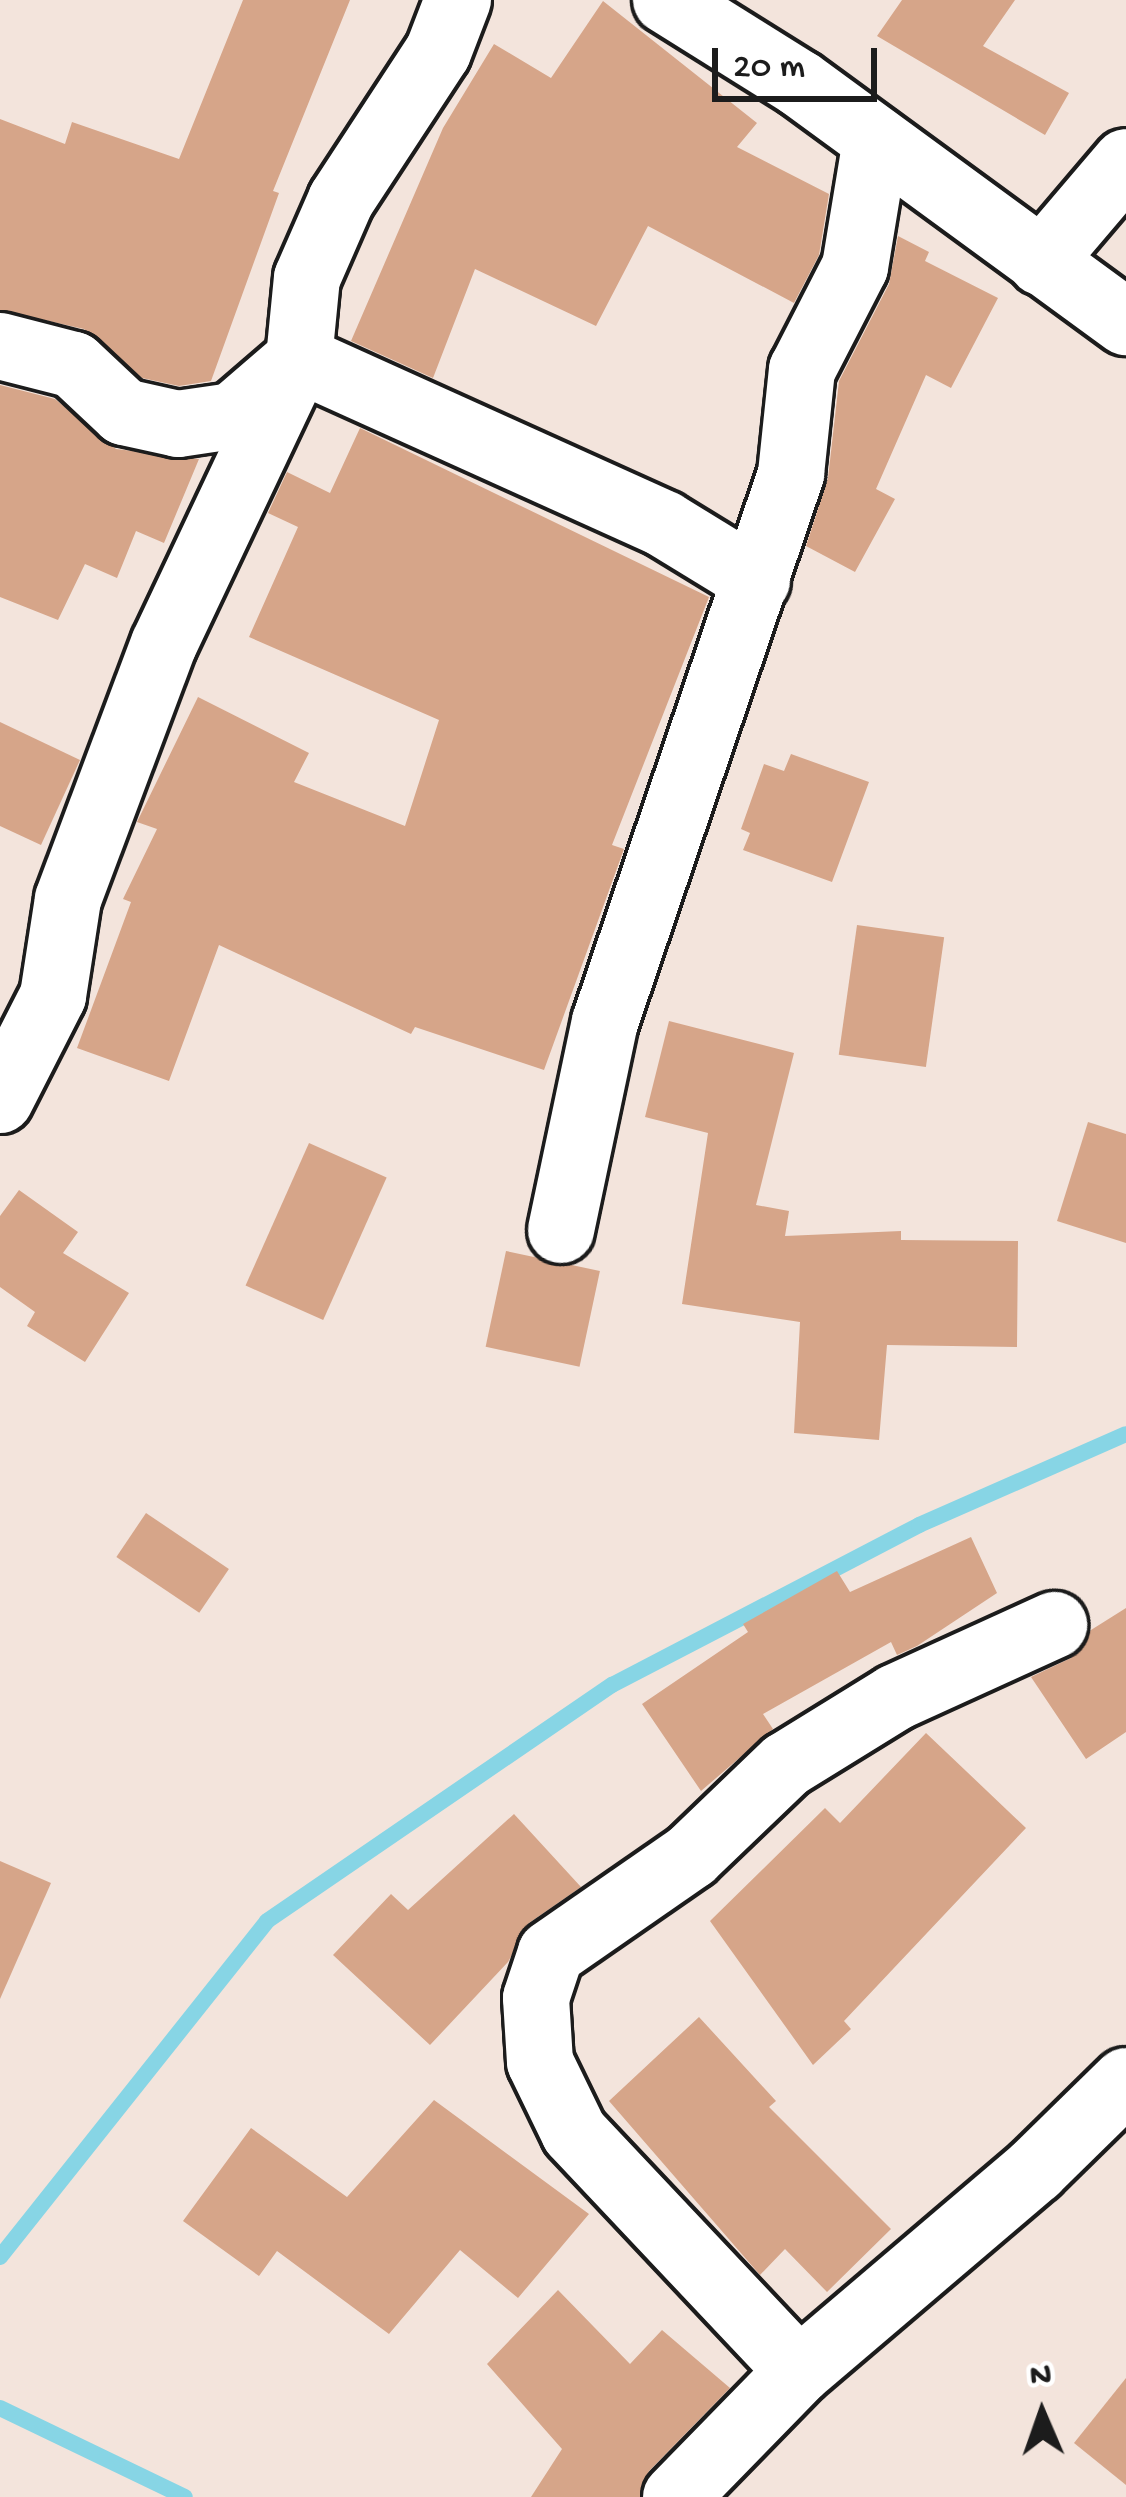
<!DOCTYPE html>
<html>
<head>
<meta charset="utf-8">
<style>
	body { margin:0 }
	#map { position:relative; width:1126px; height:2497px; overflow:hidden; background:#f3e4dc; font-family:"Gochi Hand",sans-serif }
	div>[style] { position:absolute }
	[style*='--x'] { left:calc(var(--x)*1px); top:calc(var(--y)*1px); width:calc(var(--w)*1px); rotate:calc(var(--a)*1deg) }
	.stream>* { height:16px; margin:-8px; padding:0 8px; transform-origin:8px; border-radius:8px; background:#87d5e5 }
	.building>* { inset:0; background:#d6a589; transform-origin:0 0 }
	.roads { filter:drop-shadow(3px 0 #1c1c1c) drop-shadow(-3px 0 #1c1c1c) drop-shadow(0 3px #1c1c1c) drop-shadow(0 -3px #1c1c1c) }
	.street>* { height:66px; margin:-33px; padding:0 33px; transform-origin:33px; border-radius:33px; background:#fff }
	span { translate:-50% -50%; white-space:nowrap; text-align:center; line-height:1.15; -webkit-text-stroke:9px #fff; paint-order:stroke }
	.north { position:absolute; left:982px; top:2353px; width:120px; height:120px; -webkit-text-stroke:9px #fff; paint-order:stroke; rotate:358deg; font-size:33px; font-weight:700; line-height:48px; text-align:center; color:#1c1c1c }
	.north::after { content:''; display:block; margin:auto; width:42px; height:54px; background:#1c1c1c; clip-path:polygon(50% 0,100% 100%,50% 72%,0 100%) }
	.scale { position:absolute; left:712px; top:48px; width:165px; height:54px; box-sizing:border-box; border:6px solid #1c1c1c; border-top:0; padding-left:15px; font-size:36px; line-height:42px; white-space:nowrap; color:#1c1c1c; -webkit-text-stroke:9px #fff; paint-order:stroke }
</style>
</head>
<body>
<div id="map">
	<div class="stream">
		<i style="--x:0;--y:2257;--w:429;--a:-51.5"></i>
		<i style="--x:267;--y:1921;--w:418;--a:-34.4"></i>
		<i style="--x:612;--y:1685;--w:346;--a:-27.5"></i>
		<i style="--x:919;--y:1525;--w:226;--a:-23.7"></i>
		<i style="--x:0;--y:2408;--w:205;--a:25.7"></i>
	</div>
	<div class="building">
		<i style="clip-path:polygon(243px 0,350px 0,273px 191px,279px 193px,211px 381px,179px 386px,142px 378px,84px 329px,0 310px,0 119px,65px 144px,72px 122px,179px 159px)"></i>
		<i style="clip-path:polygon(902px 0,1015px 0,983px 46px,1069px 93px,1045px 135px,877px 36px)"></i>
		<i style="clip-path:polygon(603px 1px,757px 123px,737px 147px,829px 194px,819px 255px,794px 303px,648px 226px,596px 326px,475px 269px,433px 378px,351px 341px,443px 128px,494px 44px,551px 78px)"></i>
		<i style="clip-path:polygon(898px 236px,929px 252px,925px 261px,998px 298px,951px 388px,926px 375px,876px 489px,895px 499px,855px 572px,806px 546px,828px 478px,839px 381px,889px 284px)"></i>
		<i style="clip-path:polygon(0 385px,55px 399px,116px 449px,199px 459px,164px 543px,136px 531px,117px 578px,85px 564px,58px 620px,0 597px)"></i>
		<i style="clip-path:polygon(360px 428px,709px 597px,612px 845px,624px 849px,544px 1070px,415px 1027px,411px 1034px,219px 945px,169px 1081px,77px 1048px,131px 902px,123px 899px,157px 829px,137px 822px,198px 697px,309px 753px,294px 782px,405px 826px,439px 720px,249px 637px,298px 527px,268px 513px,287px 472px,330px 493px)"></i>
		<i style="clip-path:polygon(0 722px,80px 760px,41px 845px,0 826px)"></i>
		<i style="clip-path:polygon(791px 754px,869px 782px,832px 882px,743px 850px,750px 833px,741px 829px,764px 764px,784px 771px)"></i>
		<i style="left:857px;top:925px;width:88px;height:131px;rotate:8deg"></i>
		<i style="clip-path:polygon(669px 1021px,794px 1053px,756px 1205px,789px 1211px,785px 1236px,901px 1231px,901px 1240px,1018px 1241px,1017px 1347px,887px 1345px,879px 1440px,794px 1433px,800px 1322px,682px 1304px,708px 1133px,645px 1117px)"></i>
		<i style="clip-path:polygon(1088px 1122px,1126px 1134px,1126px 1243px,1057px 1221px)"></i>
		<i style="left:309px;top:1143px;width:85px;height:156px;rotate:24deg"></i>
		<i style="clip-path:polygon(19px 1190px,78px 1232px,63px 1253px,129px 1293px,85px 1362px,27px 1326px,35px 1312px,0 1287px,0 1216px)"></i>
		<i style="left:506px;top:1251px;width:96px;height:98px;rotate:12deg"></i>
		<i style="left:146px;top:1513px;width:100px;height:53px;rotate:34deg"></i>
		<i style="clip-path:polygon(971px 1537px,997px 1593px,917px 1646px,897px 1655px,891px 1642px,763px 1714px,773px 1729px,701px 1791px,642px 1704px,748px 1632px,743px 1624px,837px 1571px,850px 1592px)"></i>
		<i style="clip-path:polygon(1126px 1608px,1126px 1732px,1086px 1759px,1031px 1677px,1071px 1658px,1091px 1630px)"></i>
		<i style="clip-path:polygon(926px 1733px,1026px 1828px,844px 2021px,851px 2029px,813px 2065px,710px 1921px,825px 1808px,840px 1823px)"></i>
		<i style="clip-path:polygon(514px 1814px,581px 1887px,529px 1923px,508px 1962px,430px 2045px,333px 1955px,391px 1894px,408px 1910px)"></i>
		<i style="clip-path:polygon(0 1861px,51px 1883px,0 1999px)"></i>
		<i style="clip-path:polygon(699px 2017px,776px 2101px,769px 2107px,891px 2229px,827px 2292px,785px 2249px,760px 2275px,609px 2101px)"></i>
		<i style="clip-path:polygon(434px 2100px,589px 2214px,518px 2298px,460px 2250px,389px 2334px,277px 2251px,259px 2276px,183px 2221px,251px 2128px,347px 2197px)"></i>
		<i style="clip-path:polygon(558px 2290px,630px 2364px,662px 2330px,730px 2388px,649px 2471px,640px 2497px,531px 2497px,562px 2449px,487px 2364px)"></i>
		<i style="clip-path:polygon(1126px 2378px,1126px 2485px,1074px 2443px)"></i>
	</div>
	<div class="roads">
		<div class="street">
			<i style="--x:666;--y:0;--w:157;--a:32"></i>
			<i style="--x:799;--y:83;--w:405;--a:36.2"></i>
			<i style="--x:1041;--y:262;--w:131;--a:-49.6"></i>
			<i style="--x:0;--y:346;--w:76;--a:14.4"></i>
			<i style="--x:74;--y:365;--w:69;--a:43.2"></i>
			<i style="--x:124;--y:412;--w:55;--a:12.5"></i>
			<i style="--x:178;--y:424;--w:56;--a:-8.3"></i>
			<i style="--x:233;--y:416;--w:87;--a:-40.8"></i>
			<i style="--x:299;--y:359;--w:401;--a:24.3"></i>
			<i style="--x:664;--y:524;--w:109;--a:31.5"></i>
			<i style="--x:0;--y:1100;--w:117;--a:-63"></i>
			<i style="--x:53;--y:996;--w:98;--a:-81.2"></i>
			<i style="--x:68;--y:899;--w:272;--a:-69.4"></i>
			<i style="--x:164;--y:644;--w:315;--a:-64.7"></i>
			<i style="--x:299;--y:359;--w:81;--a:-84.4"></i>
			<i style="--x:307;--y:278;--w:85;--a:-66.4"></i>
			<i style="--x:341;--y:200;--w:177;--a:-56.8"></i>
			<i style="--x:438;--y:52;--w:56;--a:-69"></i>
			<i style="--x:561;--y:1230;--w:213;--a:-78.1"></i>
			<i style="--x:605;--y:1022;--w:579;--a:-71.25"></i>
			<i style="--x:791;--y:474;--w:105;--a:-84"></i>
			<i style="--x:802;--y:370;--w:116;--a:-62.8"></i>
			<i style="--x:855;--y:267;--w:129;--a:-80.6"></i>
			<i style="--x:799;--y:2371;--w:328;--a:-133.3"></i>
			<i style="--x:574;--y:2132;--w:78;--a:-115.9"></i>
			<i style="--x:540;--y:2062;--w:64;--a:-93.6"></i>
			<i style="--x:536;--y:1998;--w:47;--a:-71.6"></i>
			<i style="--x:551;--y:1953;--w:170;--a:-34.7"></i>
			<i style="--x:691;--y:1856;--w:132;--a:-43.8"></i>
			<i style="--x:786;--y:1765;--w:129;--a:-31.7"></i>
			<i style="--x:896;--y:1697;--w:174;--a:-24.5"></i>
			<i style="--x:676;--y:2497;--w:176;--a:-45.7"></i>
			<i style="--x:799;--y:2371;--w:310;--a:-40.4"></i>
			<i style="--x:1035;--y:2170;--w:127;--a:-44.4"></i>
		</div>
	</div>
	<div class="north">N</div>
	<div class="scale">20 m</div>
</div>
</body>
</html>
